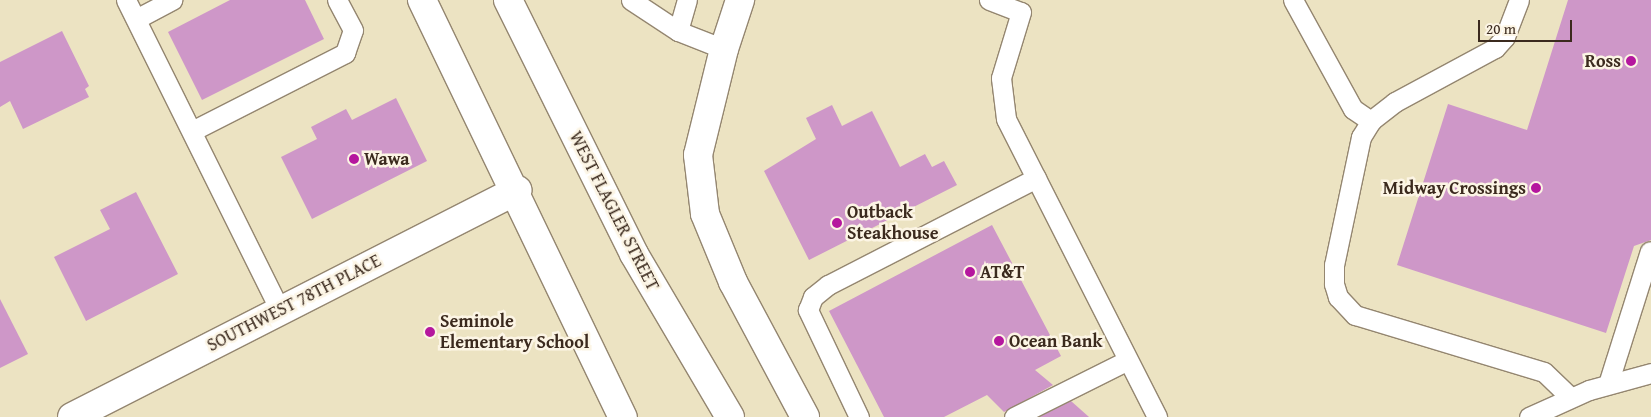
<!DOCTYPE html>
<html>
<head>
<meta charset="utf-8">
<style>
	body { margin:0 }
	#map { position:relative; width:1651px; height:417px; overflow:hidden; background:#ece3c2; font-family:"Gentium Book Plus",serif }
	div>[style] { position:absolute }
	[style*='--x'] { left:calc(var(--x)*1px); top:calc(var(--y)*1px); width:calc(var(--w)*1px); rotate:calc(var(--a)*1deg) }
	.building>* { inset:0; background:#ce97c8 }
	.roads { filter:drop-shadow(1px 0 #948670) drop-shadow(-1px 0 #948670) drop-shadow(0 1px #948670) drop-shadow(0 -1px #948670) }
	.lane>* { height:19px; margin:-9.5px; padding:0 9.5px; transform-origin:9.5px; border-radius:9.5px; background:#fff }
	.street>* { height:28px; margin:-14px; padding:0 14px; transform-origin:14px; border-radius:14px; background:#fff }
	.secondary>* { height:28px; margin:-14px; padding:0 14px; transform-origin:14px; border-radius:14px; background:#fff }
	.primary>* { height:28px; margin:-14px; padding:0 14px; transform-origin:14px; border-radius:14px; background:#fff }
	.highway>* { height:28px; margin:-14px; padding:0 14px; transform-origin:14px; border-radius:14px; background:#fff }
	.dots>* { width:14px; height:14px; translate:-50% -50%; box-sizing:border-box; border:2px solid #fcf5e5; border-radius:50% }
	span { translate:-50% -50%; white-space:nowrap; text-align:center; line-height:1.15; -webkit-text-stroke:5px #fcf5e5; paint-order:stroke }
	.poi-label { font-size:18px; color:#3b2a1e; font-weight:700 }
	.right { translate:-100% -50%; text-align:right }
	.left { translate:0 -50%; text-align:left }
	.street-label { font-size:18px; color:#3b2a1e }
	.scale { position:absolute; left:1478px; top:20px; width:94px; height:22px; box-sizing:border-box; border:2px solid #3b2a1e; border-top:0; padding-left:6px; font-size:15px; line-height:18px; white-space:nowrap; color:#3b2a1e; -webkit-text-stroke:4px #fcf5e5; paint-order:stroke }
</style>
</head>
<body>
<div id="map">
	<div class="building">
		<i style="clip-path:polygon(230px 0,305px 0,324px 39px,202px 100px,168px 32px)"></i>
		<i style="clip-path:polygon(1568px 0,1651px 0,1651px 240px,1634px 246px,1606px 333px,1397px 265px,1448px 104px,1527px 130px)"></i>
		<i style="clip-path:polygon(62px 31px,89px 86px,85px 89px,89px 97px,23px 129px,10px 101px,0 107px,0 62px)"></i>
		<i style="clip-path:polygon(396px 98px,427px 161px,312px 219px,281px 157px,317px 139px,311px 127px,346px 109px,352px 120px)"></i>
		<i style="clip-path:polygon(832px 105px,842px 126px,872px 111px,900px 167px,925px 154px,932px 167px,944px 161px,957px 185px,809px 260px,764px 171px,816px 139px,806px 118px)"></i>
		<i style="clip-path:polygon(136px 192px,178px 274px,86px 321px,54px 257px,110px 229px,100px 210px)"></i>
		<i style="clip-path:polygon(992px 225px,1061px 356px,1035px 370px,1053px 385px,1004px 412px,987px 395px,944px 417px,884px 417px,829px 311px)"></i>
		<i style="clip-path:polygon(0 299px,28px 354px,0 368px)"></i>
		<i style="clip-path:polygon(1071px 401px,1089px 417px,1039px 417px)"></i>
	</div>
	<div class="roads">
		<div class="lane">
			<i style="--x:126;--y:0;--w:346;--a:63.6"></i>
			<i style="--x:631;--y:0;--w:56;--a:33.4"></i>
			<i style="--x:678;--y:31;--w:49;--a:21.4"></i>
			<i style="--x:989;--y:0;--w:34;--a:21"></i>
			<i style="--x:1021;--y:12;--w:69;--a:106.9"></i>
			<i style="--x:1001;--y:78;--w:41;--a:83"></i>
			<i style="--x:1006;--y:119;--w:334;--a:63.1"></i>
			<i style="--x:1293;--y:0;--w:124;--a:61.2"></i>
			<i style="--x:1353;--y:109;--w:22;--a:34"></i>
			<i style="--x:1519;--y:0;--w:40;--a:111"></i>
			<i style="--x:1505;--y:37;--w:15;--a:132"></i>
			<i style="--x:1495;--y:48;--w:114;--a:151.6"></i>
			<i style="--x:1395;--y:102;--w:31;--a:142"></i>
			<i style="--x:1371;--y:121;--w:19;--a:122"></i>
			<i style="--x:1361;--y:137;--w:131;--a:101.9"></i>
			<i style="--x:1334;--y:265;--w:19;--a:90"></i>
			<i style="--x:1334;--y:284;--w:14;--a:73"></i>
			<i style="--x:1338;--y:297;--w:25;--a:47"></i>
			<i style="--x:1355;--y:315;--w:197;--a:16.8"></i>
			<i style="--x:1544;--y:372;--w:37;--a:44"></i>
			<i style="--x:136;--y:19;--w:41;--a:-27.8"></i>
			<i style="--x:678;--y:31;--w:32;--a:-74"></i>
			<i style="--x:192;--y:131;--w:172;--a:-27"></i>
			<i style="--x:345;--y:53;--w:24;--a:-71"></i>
			<i style="--x:353;--y:30;--w:34;--a:-118"></i>
			<i style="--x:1608;--y:384;--w:139;--a:-72.5"></i>
			<i style="--x:859;--y:417;--w:119;--a:-115.5"></i>
			<i style="--x:808;--y:310;--w:14;--a:-69"></i>
			<i style="--x:813;--y:297;--w:19;--a:-39"></i>
			<i style="--x:828;--y:285;--w:234;--a:-27.2"></i>
			<i style="--x:1014;--y:417;--w:127;--a:-26.6"></i>
			<i style="--x:1529;--y:417;--w:66;--a:-24.2"></i>
			<i style="--x:1589;--y:390;--w:64;--a:-15.3"></i>
		</div>
		<div class="street">
			<i style="--x:72;--y:417;--w:500;--a:-27"></i>
		</div>
		<div class="secondary">
			<i style="--x:724;--y:49;--w:52;--a:-71.9"></i>
		</div>
		<div class="primary">
			<i style="--x:422;--y:0;--w:463;--a:64.3"></i>
			<i style="--x:508;--y:0;--w:284;--a:63.6"></i>
			<i style="--x:634;--y:254;--w:189;--a:59.5"></i>
		</div>
		<div class="highway">
			<i style="--x:724;--y:49;--w:109;--a:103.8"></i>
			<i style="--x:698;--y:155;--w:59;--a:83.2"></i>
			<i style="--x:705;--y:214;--w:74;--a:67.6"></i>
			<i style="--x:733;--y:282;--w:153;--a:61.9"></i>
		</div>
	</div>
	<div class="dots">
		<i style="left:1631px;top:61px;background:#b5179e"></i>
		<i style="left:354px;top:159px;background:#b5179e"></i>
		<i style="left:1536px;top:188px;background:#b5179e"></i>
		<i style="left:837px;top:223px;background:#b5179e"></i>
		<i style="left:970px;top:272px;background:#b5179e"></i>
		<i style="left:430px;top:332px;background:#b5179e"></i>
		<i style="left:999px;top:341px;background:#b5179e"></i>
	</div>
	<div class="poi-label">
		<span class="right" style="left:1621px;top:61px">Ross</span>
		<span class="left" style="left:364px;top:159px">Wawa</span>
		<span class="right" style="left:1526px;top:188px">Midway Crossings</span>
		<span class="left" style="left:847px;top:223px">Outback<br>Steakhouse</span>
		<span class="left" style="left:980px;top:272px">AT&amp;T</span>
		<span class="left" style="left:440px;top:332px">Seminole<br>Elementary School</span>
		<span class="left" style="left:1009px;top:341px">Ocean Bank</span>
	</div>
	<div class="street-label">
		<span style="left:614px;top:211px;rotate:63deg">WEST FLAGLER STREET</span>
		<span style="left:294px;top:303px;rotate:-27deg">SOUTHWEST 78TH PLACE</span>
	</div>
	<div class="scale">20 m</div>
</div>
</body>
</html>
